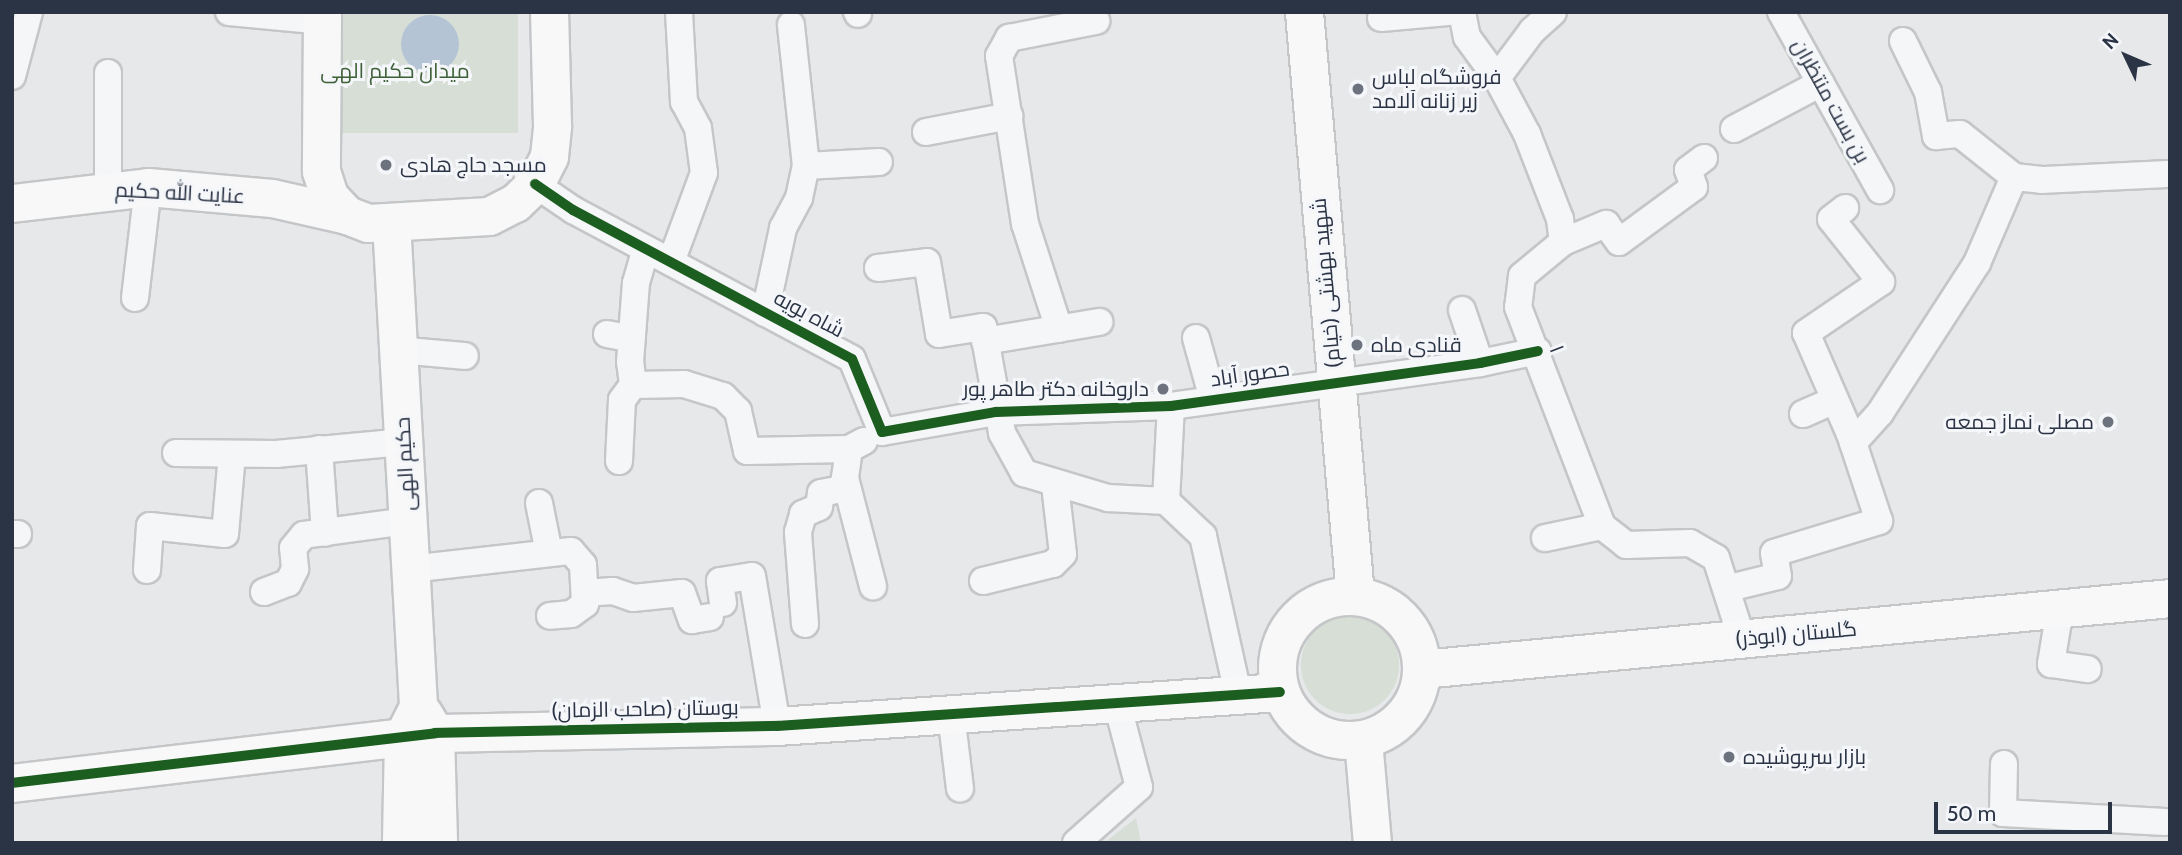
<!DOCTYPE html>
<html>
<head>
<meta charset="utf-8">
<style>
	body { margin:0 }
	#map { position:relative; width:2182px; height:855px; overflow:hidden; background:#e6e8ea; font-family:Cabin,Cairo,sans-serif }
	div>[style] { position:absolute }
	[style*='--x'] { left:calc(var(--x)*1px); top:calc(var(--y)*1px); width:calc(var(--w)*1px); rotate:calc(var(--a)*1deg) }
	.green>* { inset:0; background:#d6ded6; transform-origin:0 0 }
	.round { border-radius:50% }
	.water>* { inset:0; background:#b4c4d5 }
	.roads { filter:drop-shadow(2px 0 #c4c6c8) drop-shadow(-2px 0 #c4c6c8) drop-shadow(0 2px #c4c6c8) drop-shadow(0 -2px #c4c6c8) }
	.street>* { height:26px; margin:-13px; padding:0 13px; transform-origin:13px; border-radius:13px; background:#f5f6f7 }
	.secondary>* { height:37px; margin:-18.5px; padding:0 18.5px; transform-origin:18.5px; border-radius:18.5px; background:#f8f8f8 }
	.secondary>.ring { margin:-18.5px; padding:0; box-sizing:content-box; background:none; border:37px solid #f8f8f8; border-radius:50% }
	.cycleway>* { height:10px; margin:-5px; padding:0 5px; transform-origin:5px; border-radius:5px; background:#1b5e20 }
	.dots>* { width:19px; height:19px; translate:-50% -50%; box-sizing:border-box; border:4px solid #f4f6f9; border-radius:50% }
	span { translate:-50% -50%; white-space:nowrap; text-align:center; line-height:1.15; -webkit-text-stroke:6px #f4f6f9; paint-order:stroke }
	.park-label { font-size:21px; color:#3f6138 }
	.poi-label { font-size:21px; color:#2b3445 }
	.left { translate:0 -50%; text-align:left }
	.right { translate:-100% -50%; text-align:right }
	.street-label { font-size:21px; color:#2b3445 }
	.frame { position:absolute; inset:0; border:14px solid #2b3445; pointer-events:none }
	.north { position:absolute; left:2091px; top:21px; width:70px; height:70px; -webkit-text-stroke:5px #f4f6f9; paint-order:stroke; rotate:314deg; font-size:19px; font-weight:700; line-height:28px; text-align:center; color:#2b3445 }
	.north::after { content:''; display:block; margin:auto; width:24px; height:32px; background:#2b3445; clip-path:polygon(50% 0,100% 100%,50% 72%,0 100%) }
	.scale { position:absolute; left:1934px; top:802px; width:178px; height:32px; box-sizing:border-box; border:4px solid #2b3445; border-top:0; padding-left:9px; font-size:21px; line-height:24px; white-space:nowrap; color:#2b3445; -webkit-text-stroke:5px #f4f6f9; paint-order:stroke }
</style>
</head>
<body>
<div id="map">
	<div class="green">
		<i style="left:336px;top:12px;width:182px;height:121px"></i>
		<i class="round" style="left:1301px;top:616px;width:98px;height:98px"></i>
		<i style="clip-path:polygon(1136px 818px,1141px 843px,1104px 843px)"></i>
	</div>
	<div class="water">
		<i class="round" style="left:401px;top:15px;width:58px;height:58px"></i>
	</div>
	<div class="roads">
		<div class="street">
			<i style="--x:229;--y:12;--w:93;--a:5.5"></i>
			<i style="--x:857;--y:12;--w:2;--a:63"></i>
			<i style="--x:1462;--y:12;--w:25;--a:79"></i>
			<i style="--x:1467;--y:37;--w:51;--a:53.8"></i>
			<i style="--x:1497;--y:78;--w:64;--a:61.8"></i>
			<i style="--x:1527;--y:134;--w:91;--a:68.8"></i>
			<i style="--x:1560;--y:219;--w:23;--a:83"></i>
			<i style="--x:1563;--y:242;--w:53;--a:140.3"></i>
			<i style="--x:1522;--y:276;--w:31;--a:97"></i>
			<i style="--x:1518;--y:307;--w:235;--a:69"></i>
			<i style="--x:1602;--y:526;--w:31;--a:38"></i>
			<i style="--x:1626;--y:545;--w:64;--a:-1.8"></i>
			<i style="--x:1690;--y:543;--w:30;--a:30"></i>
			<i style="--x:1716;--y:558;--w:85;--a:72.2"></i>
			<i style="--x:1781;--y:12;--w:204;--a:60.9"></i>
			<i style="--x:1381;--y:18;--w:67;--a:-5.1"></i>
			<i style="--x:1903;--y:41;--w:57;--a:63.9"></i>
			<i style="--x:1928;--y:92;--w:45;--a:79.7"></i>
			<i style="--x:1936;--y:136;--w:24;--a:-5"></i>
			<i style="--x:1960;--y:134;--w:69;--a:38.5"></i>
			<i style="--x:2014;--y:177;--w:28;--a:6"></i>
			<i style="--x:2042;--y:180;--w:128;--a:-2.7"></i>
			<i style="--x:108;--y:73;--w:116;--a:90"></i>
			<i style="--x:12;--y:76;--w:66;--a:-75.1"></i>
			<i style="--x:1497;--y:78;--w:59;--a:-53.3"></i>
			<i style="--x:1532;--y:31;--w:28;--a:-42"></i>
			<i style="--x:1734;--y:129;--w:98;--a:-27.9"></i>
			<i style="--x:926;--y:132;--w:85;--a:-10.9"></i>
			<i style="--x:806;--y:166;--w:73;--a:-3.1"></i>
			<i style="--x:535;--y:184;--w:46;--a:34.4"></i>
			<i style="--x:573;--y:210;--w:316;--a:28.1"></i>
			<i style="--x:852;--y:359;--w:79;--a:67.7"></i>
			<i style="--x:882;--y:432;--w:116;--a:-10"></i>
			<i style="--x:996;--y:412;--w:175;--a:-2"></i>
			<i style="--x:1171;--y:406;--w:312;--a:-7.9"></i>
			<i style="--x:1480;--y:363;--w:59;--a:-11.7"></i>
			<i style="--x:1563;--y:242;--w:47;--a:-22.7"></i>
			<i style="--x:1606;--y:224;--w:22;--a:54"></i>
			<i style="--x:1619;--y:242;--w:93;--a:-36.3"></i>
			<i style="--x:1694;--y:187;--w:18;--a:-109"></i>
			<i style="--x:1688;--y:170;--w:20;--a:-37"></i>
			<i style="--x:671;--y:262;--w:95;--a:-69.7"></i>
			<i style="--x:704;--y:173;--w:45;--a:-97.6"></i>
			<i style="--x:698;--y:128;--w:30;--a:-118"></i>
			<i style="--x:684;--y:102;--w:90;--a:-93.2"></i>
			<i style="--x:878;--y:268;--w:49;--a:-7"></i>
			<i style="--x:927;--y:262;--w:73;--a:80.5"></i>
			<i style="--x:939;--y:334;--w:45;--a:-9"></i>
			<i style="--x:983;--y:327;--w:108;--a:79.8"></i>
			<i style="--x:1002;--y:433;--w:46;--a:61.2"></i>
			<i style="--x:1024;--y:473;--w:88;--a:16.6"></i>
			<i style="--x:1108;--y:498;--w:58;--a:3"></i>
			<i style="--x:1166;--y:501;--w:51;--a:43.4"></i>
			<i style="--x:1203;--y:536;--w:162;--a:77.5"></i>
			<i style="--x:135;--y:298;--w:112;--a:-83.3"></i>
			<i style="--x:1462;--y:310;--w:56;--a:71.2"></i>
			<i style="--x:765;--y:313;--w:87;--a:-78"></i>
			<i style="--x:783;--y:228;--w:34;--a:-62"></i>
			<i style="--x:799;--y:198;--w:33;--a:-78"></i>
			<i style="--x:806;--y:166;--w:142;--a:-96.1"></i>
			<i style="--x:1059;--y:329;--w:110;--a:-107.9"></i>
			<i style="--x:1025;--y:224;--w:170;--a:-98.8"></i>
			<i style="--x:999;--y:56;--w:21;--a:-61"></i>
			<i style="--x:1009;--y:38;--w:89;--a:-11.1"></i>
			<i style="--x:607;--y:334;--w:25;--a:11"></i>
			<i style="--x:1196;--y:338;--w:63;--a:74.4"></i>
			<i style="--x:985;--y:341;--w:116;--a:-9.5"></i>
			<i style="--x:398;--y:350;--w:67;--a:5.1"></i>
			<i style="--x:633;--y:385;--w:23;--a:-97"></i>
			<i style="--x:630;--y:362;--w:79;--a:-85.7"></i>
			<i style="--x:636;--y:283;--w:35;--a:-74"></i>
			<i style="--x:1803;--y:414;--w:35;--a:-24"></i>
			<i style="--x:864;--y:441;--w:17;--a:152"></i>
			<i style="--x:849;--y:449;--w:29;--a:98"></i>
			<i style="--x:845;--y:478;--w:112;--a:75.5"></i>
			<i style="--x:1853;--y:443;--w:40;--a:-48"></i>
			<i style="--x:1880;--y:413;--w:179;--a:-57.1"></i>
			<i style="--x:1977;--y:263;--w:94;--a:-66.7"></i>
			<i style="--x:319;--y:449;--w:84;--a:85.9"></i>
			<i style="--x:176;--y:453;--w:100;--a:0.6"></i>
			<i style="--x:276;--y:454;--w:129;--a:-5.4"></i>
			<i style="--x:619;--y:461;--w:61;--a:-87.2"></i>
			<i style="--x:622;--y:400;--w:19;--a:-54"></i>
			<i style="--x:633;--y:385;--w:51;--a:-1.1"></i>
			<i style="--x:684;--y:384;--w:41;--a:17.1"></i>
			<i style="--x:723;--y:396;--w:21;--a:45"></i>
			<i style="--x:738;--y:411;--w:41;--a:77.3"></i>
			<i style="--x:747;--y:451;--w:102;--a:-1.1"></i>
			<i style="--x:1166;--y:501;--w:95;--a:-87"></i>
			<i style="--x:539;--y:503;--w:51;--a:78.7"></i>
			<i style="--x:12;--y:534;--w:6;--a:0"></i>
			<i style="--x:1545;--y:538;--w:58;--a:-11.9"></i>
			<i style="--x:410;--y:569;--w:162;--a:-6.4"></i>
			<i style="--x:571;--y:551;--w:18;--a:49"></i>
			<i style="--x:583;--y:565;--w:39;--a:87"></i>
			<i style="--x:585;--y:604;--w:17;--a:144"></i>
			<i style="--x:571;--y:614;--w:21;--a:175"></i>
			<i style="--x:147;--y:570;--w:44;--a:-86.1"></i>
			<i style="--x:150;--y:526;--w:75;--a:6.1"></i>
			<i style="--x:225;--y:534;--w:80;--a:-85"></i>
			<i style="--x:983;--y:581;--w:72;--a:-13.7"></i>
			<i style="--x:1053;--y:564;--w:14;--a:-45"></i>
			<i style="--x:1063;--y:554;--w:69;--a:-96.6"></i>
			<i style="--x:1729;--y:588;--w:50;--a:-13.8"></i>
			<i style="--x:1778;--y:576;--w:23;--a:-100"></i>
			<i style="--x:1774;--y:553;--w:110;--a:-16.9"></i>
			<i style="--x:1879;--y:521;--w:92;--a:-108.4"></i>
			<i style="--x:1850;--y:434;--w:110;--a:-113.5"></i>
			<i style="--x:1806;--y:333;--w:91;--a:-34.2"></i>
			<i style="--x:1881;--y:282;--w:80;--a:-128.4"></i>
			<i style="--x:1831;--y:219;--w:18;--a:-38"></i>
			<i style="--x:264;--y:592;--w:26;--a:-21"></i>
			<i style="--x:288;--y:583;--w:16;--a:-63"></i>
			<i style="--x:295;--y:569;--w:21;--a:-95"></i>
			<i style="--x:293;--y:548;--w:17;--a:-50"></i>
			<i style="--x:304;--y:535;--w:105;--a:-7.7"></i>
			<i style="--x:585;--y:593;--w:28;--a:-4"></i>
			<i style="--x:613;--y:591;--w:21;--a:19"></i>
			<i style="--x:633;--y:598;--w:49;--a:-5.8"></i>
			<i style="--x:682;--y:593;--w:29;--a:70"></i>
			<i style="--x:692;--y:620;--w:18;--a:-9"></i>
			<i style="--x:723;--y:603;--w:22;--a:-98"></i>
			<i style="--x:720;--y:581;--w:32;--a:-9"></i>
			<i style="--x:752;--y:576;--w:152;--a:80.5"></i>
			<i style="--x:2060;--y:609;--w:56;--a:99.3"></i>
			<i style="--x:2051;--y:664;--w:37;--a:8"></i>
			<i style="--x:805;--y:624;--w:92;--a:-94.4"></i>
			<i style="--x:798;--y:532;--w:19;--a:-74"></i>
			<i style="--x:803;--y:514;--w:17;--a:-24"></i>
			<i style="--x:819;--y:507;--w:14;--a:-82"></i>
			<i style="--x:821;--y:493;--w:26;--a:-11"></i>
			<i style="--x:951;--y:714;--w:75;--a:83.1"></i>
			<i style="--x:2004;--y:764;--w:49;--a:91.2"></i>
			<i style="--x:2003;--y:813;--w:162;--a:3.2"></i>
			<i style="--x:1076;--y:843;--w:84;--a:-41.6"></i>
			<i style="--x:1139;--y:787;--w:87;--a:-104.7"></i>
		</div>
		<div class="secondary">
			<i style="--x:322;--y:12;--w:159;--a:90.4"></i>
			<i style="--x:321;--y:171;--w:26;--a:72"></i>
			<i style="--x:329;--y:196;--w:26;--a:47"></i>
			<i style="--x:347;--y:215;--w:22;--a:21"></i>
			<i style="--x:368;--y:223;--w:121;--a:-3.3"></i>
			<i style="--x:489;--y:216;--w:29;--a:-27"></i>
			<i style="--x:515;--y:203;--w:28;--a:-44"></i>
			<i style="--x:535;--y:184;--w:31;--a:-63"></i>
			<i style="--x:549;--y:156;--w:31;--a:-84"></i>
			<i style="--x:552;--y:125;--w:113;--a:-91.5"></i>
			<i style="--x:1304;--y:12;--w:585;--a:85"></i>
			<i style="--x:12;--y:203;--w:137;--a:-6.7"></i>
			<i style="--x:148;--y:187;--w:124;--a:5.1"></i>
			<i style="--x:272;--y:198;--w:77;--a:12.8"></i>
			<i style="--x:391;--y:222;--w:486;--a:86.8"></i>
			<i style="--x:418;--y:707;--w:33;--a:117"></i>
			<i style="--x:403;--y:736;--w:107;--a:91.1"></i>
			<i class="ring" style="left:1277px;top:596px;width:107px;height:107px"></i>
			<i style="--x:1422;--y:669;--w:751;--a:-5.42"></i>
			<i style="--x:423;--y:713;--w:23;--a:59"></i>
			<i style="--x:435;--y:733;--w:110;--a:88.4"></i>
			<i style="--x:1363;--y:740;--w:103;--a:85"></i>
			<i style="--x:12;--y:783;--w:426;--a:-6.7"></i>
			<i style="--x:435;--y:733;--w:342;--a:-1.2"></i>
			<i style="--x:777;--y:726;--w:504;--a:-3.87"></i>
		</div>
	</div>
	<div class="cycleway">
		<i style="--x:535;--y:184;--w:46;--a:34.4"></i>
		<i style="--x:573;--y:210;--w:316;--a:28.1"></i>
		<i style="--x:852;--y:359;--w:79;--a:67.7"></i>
		<i style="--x:882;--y:432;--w:116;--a:-10"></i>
		<i style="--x:996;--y:412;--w:175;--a:-2"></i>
		<i style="--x:1171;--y:406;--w:312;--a:-7.9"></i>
		<i style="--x:1480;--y:363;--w:59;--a:-11.7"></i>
		<i style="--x:12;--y:783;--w:426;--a:-6.7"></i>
		<i style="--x:435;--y:733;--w:342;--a:-1.2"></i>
		<i style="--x:777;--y:726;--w:504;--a:-3.87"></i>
	</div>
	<div class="dots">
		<i style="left:1358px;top:89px;background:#6c737f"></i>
		<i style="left:386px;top:165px;background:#6c737f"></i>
		<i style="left:1357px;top:345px;background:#6c737f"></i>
		<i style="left:1163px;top:389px;background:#6c737f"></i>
		<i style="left:2108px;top:422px;background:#6c737f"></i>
		<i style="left:1729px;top:757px;background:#6c737f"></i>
	</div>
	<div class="park-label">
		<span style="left:395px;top:71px">میدان حکیم الهی</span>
	</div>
	<div class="poi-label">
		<span class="left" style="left:1372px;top:89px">فروشگاه لباس<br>زیر زنانه آلامد</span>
		<span class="left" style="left:400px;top:165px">مسجد حاج هادی</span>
		<span class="left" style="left:1371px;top:345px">قنادی ماه</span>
		<span class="right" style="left:1149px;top:389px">داروخانه دکتر طاهر پور</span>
		<span class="right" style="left:2094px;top:422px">مصلی نماز جمعه</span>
		<span class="left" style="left:1743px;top:757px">بازار سرپوشیده</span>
	</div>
	<div class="street-label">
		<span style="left:1831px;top:101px;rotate:61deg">بن بست منتظران</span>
		<span style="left:180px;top:193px;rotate:3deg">عنایت الله حکیم</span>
		<span style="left:1326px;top:283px;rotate:-95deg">شهید بهشتی (خیام)</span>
		<span style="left:809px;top:314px;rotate:28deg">شاه بویه</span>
		<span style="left:1557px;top:349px;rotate:69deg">۱</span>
		<span style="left:1250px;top:374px;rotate:-8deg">حصور آباد</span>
		<span style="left:405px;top:464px;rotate:-93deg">حکیم الهی</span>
		<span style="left:1796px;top:634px;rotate:-5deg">گلستان (ابوذر)</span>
		<span style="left:645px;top:709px;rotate:-1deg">بوستان (صاحب الزمان)</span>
	</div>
	<div class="frame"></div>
	<div class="north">N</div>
	<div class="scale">50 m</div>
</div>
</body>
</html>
